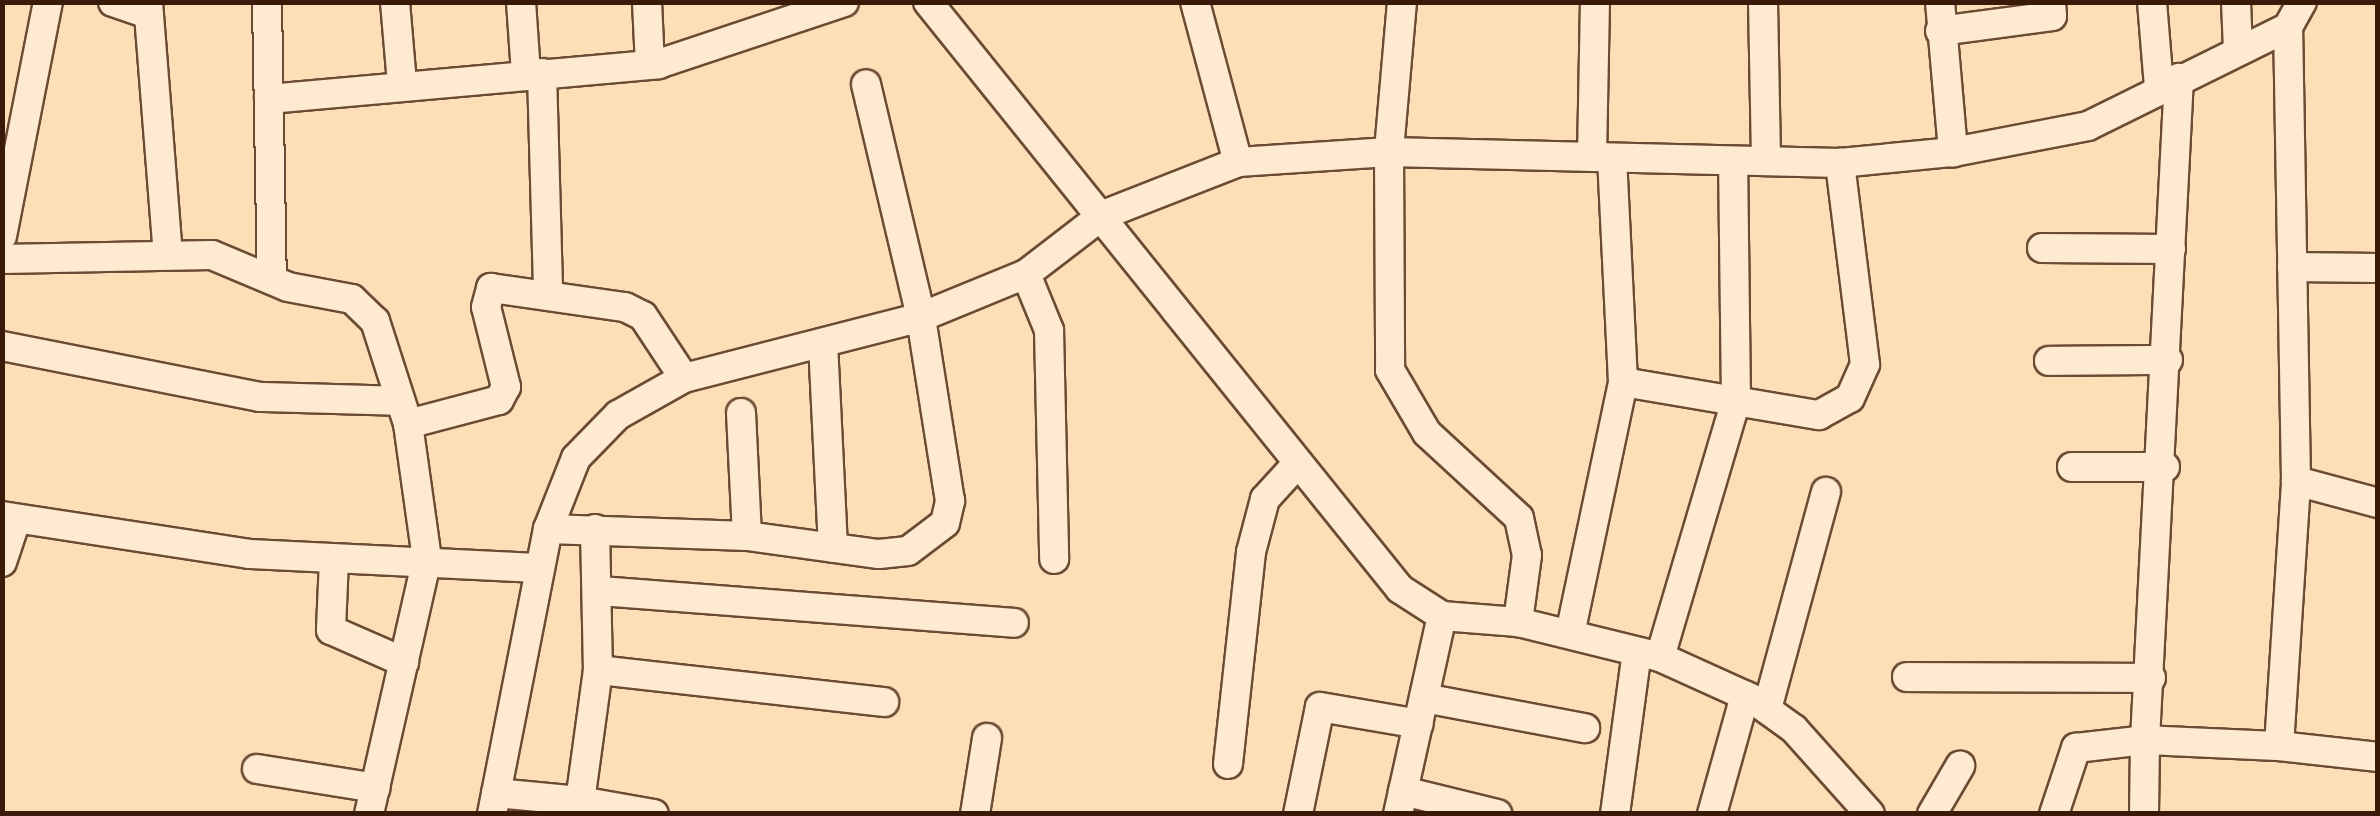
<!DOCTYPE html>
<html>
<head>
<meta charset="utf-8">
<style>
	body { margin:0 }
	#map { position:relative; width:2380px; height:816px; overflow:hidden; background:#fddfb7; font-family:"Gentium Book Plus",serif }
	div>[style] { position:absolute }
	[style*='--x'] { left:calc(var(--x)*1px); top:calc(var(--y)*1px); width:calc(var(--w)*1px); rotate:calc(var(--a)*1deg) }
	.roads { filter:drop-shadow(2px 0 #6b4b34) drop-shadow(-2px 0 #6b4b34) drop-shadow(0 2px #6b4b34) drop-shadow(0 -2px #6b4b34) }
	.minor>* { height:28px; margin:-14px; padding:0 14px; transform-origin:14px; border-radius:14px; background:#feead0 }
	span { translate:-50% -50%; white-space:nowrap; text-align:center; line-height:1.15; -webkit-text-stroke:8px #feead0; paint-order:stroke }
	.frame { position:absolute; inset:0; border:5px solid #3a1a08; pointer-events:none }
</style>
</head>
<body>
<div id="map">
	<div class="roads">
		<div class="minor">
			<i style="--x:113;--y:2;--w:37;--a:19"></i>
			<i style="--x:148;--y:2;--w:253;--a:85.5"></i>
			<i style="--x:267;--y:2;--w:277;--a:89"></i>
			<i style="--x:395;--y:2;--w:82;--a:85.1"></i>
			<i style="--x:521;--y:2;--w:72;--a:86"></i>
			<i style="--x:647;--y:2;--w:63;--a:87.3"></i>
			<i style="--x:928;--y:2;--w:753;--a:51.2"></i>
			<i style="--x:1400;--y:589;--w:50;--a:32.7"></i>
			<i style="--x:1442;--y:616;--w:76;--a:4.5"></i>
			<i style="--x:1518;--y:622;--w:146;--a:13.8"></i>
			<i style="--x:1660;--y:657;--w:100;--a:24.3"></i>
			<i style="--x:1751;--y:698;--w:53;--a:35.8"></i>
			<i style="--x:1794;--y:729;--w:114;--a:48.2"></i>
			<i style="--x:1195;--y:2;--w:166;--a:75"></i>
			<i style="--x:1402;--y:2;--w:151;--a:95"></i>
			<i style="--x:1389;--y:152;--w:218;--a:89.7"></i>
			<i style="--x:1390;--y:370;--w:73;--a:59.6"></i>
			<i style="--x:1427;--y:433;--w:125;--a:42.7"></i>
			<i style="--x:1519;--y:518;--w:38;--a:78"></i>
			<i style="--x:1527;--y:555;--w:68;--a:97.7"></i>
			<i style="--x:1763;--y:2;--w:159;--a:88.9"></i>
			<i style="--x:1940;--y:2;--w:151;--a:85"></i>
			<i style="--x:2152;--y:2;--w:85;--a:85.3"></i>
			<i style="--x:2236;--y:2;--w:48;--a:87.6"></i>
			<i style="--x:1940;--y:31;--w:113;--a:-7.6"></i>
			<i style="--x:2052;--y:16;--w:14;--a:-94"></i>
			<i style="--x:542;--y:73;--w:218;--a:88.4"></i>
			<i style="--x:269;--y:99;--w:391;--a:-5.1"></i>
			<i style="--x:658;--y:64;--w:196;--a:-18.4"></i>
			<i style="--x:1592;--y:157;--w:155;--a:-88.9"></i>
			<i style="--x:2;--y:236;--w:238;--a:-78.9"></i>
			<i style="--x:2042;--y:248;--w:129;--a:0.4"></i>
			<i style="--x:2;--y:259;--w:210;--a:-1.1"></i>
			<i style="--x:212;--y:255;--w:82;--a:22.8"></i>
			<i style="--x:288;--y:287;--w:65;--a:10.6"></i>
			<i style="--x:352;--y:299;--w:32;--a:44"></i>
			<i style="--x:375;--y:321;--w:108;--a:72.2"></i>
			<i style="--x:408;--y:424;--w:94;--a:-14.8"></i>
			<i style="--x:499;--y:400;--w:15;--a:-62"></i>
			<i style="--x:506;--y:387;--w:82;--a:-104"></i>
			<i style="--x:486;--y:307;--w:20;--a:-75"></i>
			<i style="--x:491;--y:288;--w:135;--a:8.1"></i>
			<i style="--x:625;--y:307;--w:20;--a:27"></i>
			<i style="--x:643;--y:316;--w:74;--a:56.5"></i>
			<i style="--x:2292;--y:267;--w:86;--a:0.7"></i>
			<i style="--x:1026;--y:274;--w:61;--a:67.7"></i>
			<i style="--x:1049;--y:330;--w:229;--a:88.7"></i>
			<i style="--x:823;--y:343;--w:205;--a:87.2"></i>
			<i style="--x:2;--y:346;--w:263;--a:11.2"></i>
			<i style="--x:260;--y:397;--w:140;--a:1.6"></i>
			<i style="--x:2049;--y:361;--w:119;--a:-0.5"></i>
			<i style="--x:1623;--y:382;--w:199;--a:9.6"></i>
			<i style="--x:1819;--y:415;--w:35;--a:-29"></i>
			<i style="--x:1850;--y:398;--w:37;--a:-66"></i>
			<i style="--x:1865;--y:364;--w:203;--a:-97.1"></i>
			<i style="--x:741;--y:413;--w:123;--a:87.2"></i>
			<i style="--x:2072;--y:467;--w:93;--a:0"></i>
			<i style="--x:2296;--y:481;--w:85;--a:15"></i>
			<i style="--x:2;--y:516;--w:250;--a:8.7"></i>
			<i style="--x:249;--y:554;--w:290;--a:2.8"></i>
			<i style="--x:548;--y:529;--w:199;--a:2"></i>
			<i style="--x:747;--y:536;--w:133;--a:7.8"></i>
			<i style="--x:879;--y:554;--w:29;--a:-6"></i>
			<i style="--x:908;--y:551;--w:46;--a:-37.1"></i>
			<i style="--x:945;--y:523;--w:23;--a:-77"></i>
			<i style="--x:950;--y:501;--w:186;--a:-99"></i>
			<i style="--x:921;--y:317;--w:239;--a:-103.3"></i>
			<i style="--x:595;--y:529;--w:141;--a:88.8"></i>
			<i style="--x:598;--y:670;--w:132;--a:97.8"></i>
			<i style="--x:580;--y:801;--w:75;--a:10"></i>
			<i style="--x:334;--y:560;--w:70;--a:92.5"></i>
			<i style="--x:331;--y:630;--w:80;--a:23.7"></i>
			<i style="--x:2;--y:562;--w:44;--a:-71.6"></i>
			<i style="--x:601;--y:591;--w:414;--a:4.4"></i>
			<i style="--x:1570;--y:634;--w:258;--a:-78.1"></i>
			<i style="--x:1623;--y:382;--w:223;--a:-92.8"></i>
			<i style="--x:1660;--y:657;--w:267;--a:-73.5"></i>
			<i style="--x:1736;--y:401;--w:240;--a:-90.7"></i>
			<i style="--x:598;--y:670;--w:288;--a:6.4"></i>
			<i style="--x:1907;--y:677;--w:244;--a:0.2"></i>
			<i style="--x:1424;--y:698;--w:164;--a:10.6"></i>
			<i style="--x:1767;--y:709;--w:225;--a:-74.8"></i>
			<i style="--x:2279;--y:746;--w:100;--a:6.3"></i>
			<i style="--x:1228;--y:764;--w:213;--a:-83.8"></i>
			<i style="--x:1251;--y:552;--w:55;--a:-75.2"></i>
			<i style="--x:1265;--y:499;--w:47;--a:-47.6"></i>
			<i style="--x:257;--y:769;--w:120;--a:9.1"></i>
			<i style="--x:1403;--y:791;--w:97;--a:13.7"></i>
			<i style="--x:496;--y:793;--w:84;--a:5.4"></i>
			<i style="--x:369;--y:814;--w:262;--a:-77.2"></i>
			<i style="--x:427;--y:559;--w:136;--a:-98"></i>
			<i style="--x:492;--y:814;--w:290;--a:-78.9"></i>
			<i style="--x:548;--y:529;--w:76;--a:-68.5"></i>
			<i style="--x:576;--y:458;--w:60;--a:-45.7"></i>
			<i style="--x:618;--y:415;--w:76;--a:-29.3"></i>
			<i style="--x:684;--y:378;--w:245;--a:-14.4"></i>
			<i style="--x:921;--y:317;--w:113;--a:-22.3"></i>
			<i style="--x:1026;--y:274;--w:97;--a:-37.5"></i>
			<i style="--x:1103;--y:215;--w:145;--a:-21.4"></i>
			<i style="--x:1238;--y:162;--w:151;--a:-3.8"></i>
			<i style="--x:1389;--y:152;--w:451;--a:1.4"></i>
			<i style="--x:1840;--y:163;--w:114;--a:-5.6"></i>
			<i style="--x:1953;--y:152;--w:137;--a:-10.9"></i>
			<i style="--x:2088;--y:126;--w:223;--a:-26.3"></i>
			<i style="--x:2288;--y:27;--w:29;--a:-61"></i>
			<i style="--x:975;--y:814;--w:77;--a:-81"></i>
			<i style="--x:1298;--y:814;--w:109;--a:-78.4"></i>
			<i style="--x:1320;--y:707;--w:100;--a:9.7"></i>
			<i style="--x:1398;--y:814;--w:203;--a:-77.5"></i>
			<i style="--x:1615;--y:814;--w:163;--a:-82.3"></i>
			<i style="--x:1712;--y:814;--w:123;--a:-74.4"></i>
			<i style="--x:1932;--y:814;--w:56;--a:-59.7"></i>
			<i style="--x:2054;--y:814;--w:70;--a:-71.6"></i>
			<i style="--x:2076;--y:748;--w:69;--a:-6.6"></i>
			<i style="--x:2145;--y:740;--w:663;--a:-87.06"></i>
			<i style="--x:2144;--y:814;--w:74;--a:-89.2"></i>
			<i style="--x:2145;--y:740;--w:134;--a:2.6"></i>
			<i style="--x:2279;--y:746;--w:266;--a:-86.3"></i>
			<i style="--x:2296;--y:481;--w:454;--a:-91"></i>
		</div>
	</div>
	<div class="frame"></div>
</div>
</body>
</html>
